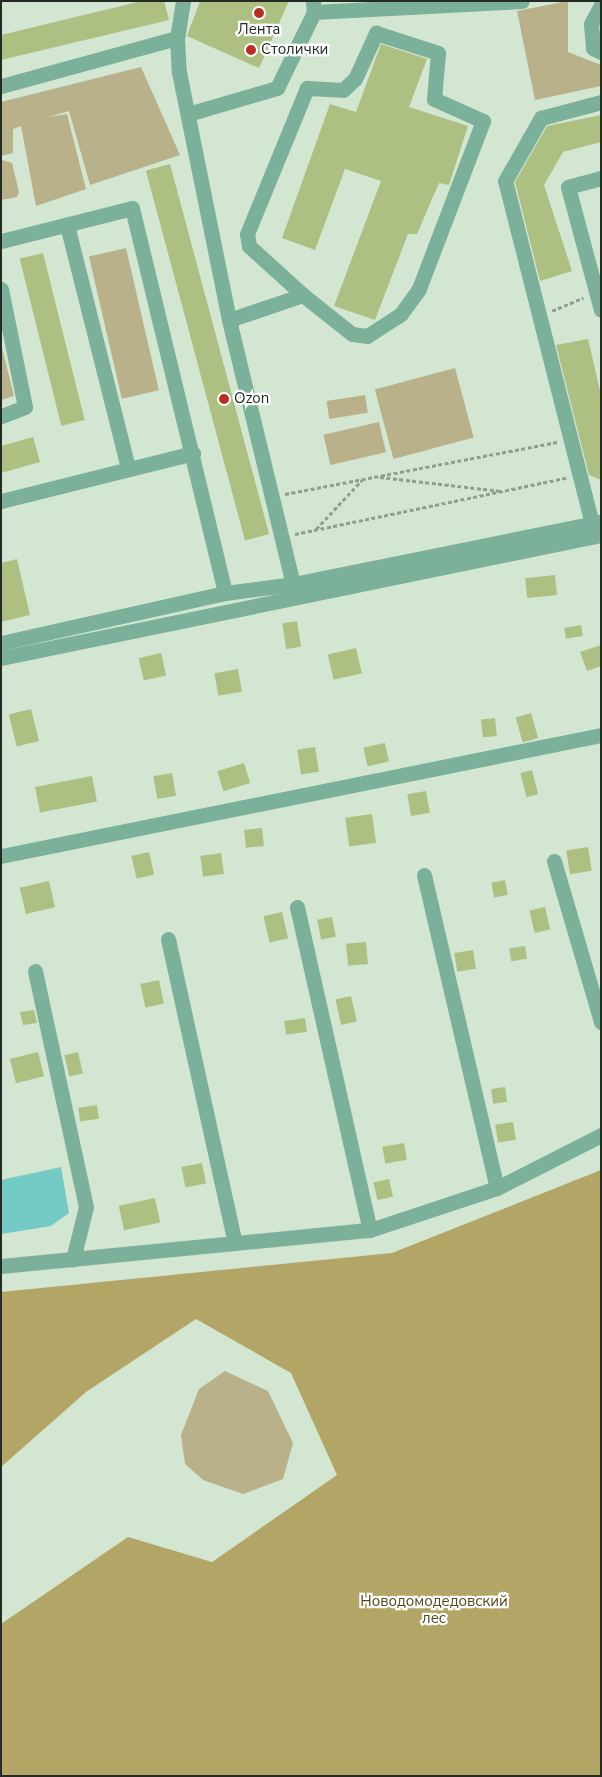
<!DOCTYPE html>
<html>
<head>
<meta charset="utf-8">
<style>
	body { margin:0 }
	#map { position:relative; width:602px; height:1777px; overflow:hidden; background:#d3e6d2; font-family:"Nunito Sans",sans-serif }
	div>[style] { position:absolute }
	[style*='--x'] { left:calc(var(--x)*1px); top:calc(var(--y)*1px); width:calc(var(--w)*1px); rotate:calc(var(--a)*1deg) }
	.green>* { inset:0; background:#b9b18a; transform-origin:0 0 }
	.forest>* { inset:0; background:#b2a566 }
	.water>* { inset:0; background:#74cac4 }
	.building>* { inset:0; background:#aebf82; transform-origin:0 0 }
	.path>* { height:2.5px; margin-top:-1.25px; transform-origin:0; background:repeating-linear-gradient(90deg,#909e8f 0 4px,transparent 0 6.5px) }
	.minor>* { height:15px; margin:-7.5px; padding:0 7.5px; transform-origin:7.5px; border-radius:7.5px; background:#7bb09a }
	.dots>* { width:14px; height:14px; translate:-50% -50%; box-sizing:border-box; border:2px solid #fff; border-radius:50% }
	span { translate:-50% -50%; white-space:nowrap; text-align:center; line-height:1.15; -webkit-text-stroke:4.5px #fff; paint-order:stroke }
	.poi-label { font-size:15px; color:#242b24 }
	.left { translate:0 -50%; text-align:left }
	.park-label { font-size:15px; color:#534a19 }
	.frame { position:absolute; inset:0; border:2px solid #242b24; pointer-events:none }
</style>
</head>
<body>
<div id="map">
	<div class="green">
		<i style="clip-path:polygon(568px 1px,568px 52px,601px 65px,601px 86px,535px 100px,517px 11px)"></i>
		<i style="clip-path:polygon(141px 67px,180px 155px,90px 185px,69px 111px,48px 117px,67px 114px,86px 189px,36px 206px,21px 126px,13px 129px,13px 153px,1px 156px,1px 102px)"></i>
		<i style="clip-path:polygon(2px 160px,12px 163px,19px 192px,17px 197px,1px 200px)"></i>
		<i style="left:126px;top:248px;width:146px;height:38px;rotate:77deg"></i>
		<i style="clip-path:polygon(1px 344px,14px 396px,1px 400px)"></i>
		<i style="left:455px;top:368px;width:72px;height:83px;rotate:75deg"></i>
		<i style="left:365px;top:395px;width:18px;height:39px;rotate:81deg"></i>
		<i style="left:379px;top:422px;width:31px;height:57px;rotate:77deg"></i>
		<i style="clip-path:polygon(225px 1371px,268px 1391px,293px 1443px,283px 1479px,243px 1494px,203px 1480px,185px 1464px,181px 1435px,199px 1389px)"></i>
	</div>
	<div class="forest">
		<i style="clip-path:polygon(601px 1170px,601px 1776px,1px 1776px,1px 1624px,128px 1537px,212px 1562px,337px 1475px,291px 1373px,196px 1319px,86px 1392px,1px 1467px,1px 1292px,392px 1253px)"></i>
	</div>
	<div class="water">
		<i style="clip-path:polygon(61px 1167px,69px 1213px,51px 1226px,1px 1234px,1px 1180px)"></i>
	</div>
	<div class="building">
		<i style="clip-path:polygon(142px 1px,164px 1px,169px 20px,1px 60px,1px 35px)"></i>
		<i style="clip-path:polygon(200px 1px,289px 1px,259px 68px,187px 36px)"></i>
		<i style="clip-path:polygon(381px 44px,427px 59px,409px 107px,468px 126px,449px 185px,439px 183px,417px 234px,408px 234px,375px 320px,334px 306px,381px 181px,345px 169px,315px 250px,282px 238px,330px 104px,356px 112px)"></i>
		<i style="clip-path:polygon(601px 115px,601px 142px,563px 152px,544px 185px,572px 271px,540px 281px,515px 182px,547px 126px)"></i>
		<i style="left:170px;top:164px;width:383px;height:25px;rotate:75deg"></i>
		<i style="left:43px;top:253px;width:172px;height:24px;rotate:76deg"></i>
		<i style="clip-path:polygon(588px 339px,601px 395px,601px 480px,589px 475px,556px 345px)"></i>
		<i style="clip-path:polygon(33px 437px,40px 462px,1px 473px,1px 446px)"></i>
		<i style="clip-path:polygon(17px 559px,30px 615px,1px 622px,1px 563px)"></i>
		<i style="left:555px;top:575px;width:20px;height:30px;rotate:84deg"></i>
		<i style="left:297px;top:621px;width:26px;height:15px;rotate:81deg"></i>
		<i style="left:581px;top:625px;width:11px;height:17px;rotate:80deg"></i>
		<i style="clip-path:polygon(601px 645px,601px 666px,587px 671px,580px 652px)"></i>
		<i style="left:356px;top:648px;width:26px;height:29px;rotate:77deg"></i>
		<i style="left:161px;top:653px;width:23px;height:23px;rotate:77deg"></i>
		<i style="left:238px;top:669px;width:23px;height:24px;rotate:80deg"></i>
		<i style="left:31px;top:709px;width:33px;height:23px;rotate:76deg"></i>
		<i style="left:531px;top:713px;width:26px;height:16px;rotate:74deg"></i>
		<i style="left:495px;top:718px;width:18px;height:14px;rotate:84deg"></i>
		<i style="left:385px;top:743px;width:19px;height:22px;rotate:78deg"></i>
		<i style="left:315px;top:747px;width:25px;height:18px;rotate:81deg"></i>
		<i style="left:244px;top:763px;width:21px;height:28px;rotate:73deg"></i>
		<i style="left:532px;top:770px;width:25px;height:12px;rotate:76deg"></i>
		<i style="left:172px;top:773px;width:23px;height:19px;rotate:80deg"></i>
		<i style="left:92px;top:776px;width:26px;height:58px;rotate:79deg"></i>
		<i style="left:426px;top:791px;width:22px;height:19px;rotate:80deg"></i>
		<i style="left:372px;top:814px;width:29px;height:27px;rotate:82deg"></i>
		<i style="left:262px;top:828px;width:18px;height:18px;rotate:84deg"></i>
		<i style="left:588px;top:847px;width:24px;height:22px;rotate:81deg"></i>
		<i style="left:149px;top:852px;width:23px;height:18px;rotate:77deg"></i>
		<i style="left:221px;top:853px;width:21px;height:21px;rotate:82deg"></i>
		<i style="left:505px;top:880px;width:15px;height:14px;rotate:79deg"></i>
		<i style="left:49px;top:881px;width:27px;height:30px;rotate:77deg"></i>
		<i style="left:545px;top:907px;width:23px;height:16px;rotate:77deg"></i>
		<i style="left:282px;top:912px;width:27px;height:19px;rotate:77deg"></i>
		<i style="left:332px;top:917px;width:20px;height:15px;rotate:79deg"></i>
		<i style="left:366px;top:942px;width:22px;height:20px;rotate:85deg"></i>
		<i style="left:525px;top:946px;width:13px;height:16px;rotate:81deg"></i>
		<i style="left:473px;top:950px;width:19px;height:19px;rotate:81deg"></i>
		<i style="left:159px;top:980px;width:24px;height:19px;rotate:78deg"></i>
		<i style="left:351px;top:996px;width:26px;height:16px;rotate:77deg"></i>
		<i style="clip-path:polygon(34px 1010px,37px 1023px,23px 1025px,20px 1012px)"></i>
		<i style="left:305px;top:1018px;width:14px;height:21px;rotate:82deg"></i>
		<i style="left:38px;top:1052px;width:25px;height:29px;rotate:76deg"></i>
		<i style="left:78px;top:1052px;width:22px;height:14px;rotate:77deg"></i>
		<i style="left:505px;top:1087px;width:15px;height:14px;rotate:82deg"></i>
		<i style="left:97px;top:1105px;width:14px;height:19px;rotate:82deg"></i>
		<i style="left:513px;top:1122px;width:18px;height:18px;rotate:81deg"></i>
		<i style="left:404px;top:1143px;width:17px;height:22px;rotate:80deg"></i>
		<i style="left:202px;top:1163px;width:21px;height:21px;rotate:79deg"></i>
		<i style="left:389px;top:1179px;width:18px;height:16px;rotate:77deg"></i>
		<i style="left:155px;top:1198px;width:25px;height:37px;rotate:78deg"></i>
	</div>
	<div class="path">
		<i style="--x:552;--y:311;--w:34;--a:-23"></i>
		<i style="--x:380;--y:477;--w:122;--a:6.6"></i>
		<i style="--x:285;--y:494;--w:277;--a:-10.8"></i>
		<i style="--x:316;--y:529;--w:67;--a:-46.8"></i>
		<i style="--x:295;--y:534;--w:277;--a:-11.7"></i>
	</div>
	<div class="minor">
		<i style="--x:183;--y:1;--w:37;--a:99"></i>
		<i style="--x:177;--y:38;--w:34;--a:87"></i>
		<i style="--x:179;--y:72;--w:253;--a:78.6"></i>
		<i style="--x:229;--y:320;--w:272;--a:76.4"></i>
		<i style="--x:313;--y:1;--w:11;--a:85"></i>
		<i style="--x:314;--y:12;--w:208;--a:-3"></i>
		<i style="--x:601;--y:5;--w:21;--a:118"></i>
		<i style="--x:591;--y:24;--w:24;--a:85"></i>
		<i style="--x:593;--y:48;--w:9;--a:27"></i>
		<i style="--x:1;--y:86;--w:182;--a:-15.3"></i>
		<i style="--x:188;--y:114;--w:93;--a:-16.3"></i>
		<i style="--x:277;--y:88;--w:85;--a:-64"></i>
		<i style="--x:601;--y:178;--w:34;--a:165"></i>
		<i style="--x:568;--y:187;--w:127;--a:75"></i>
		<i style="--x:67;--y:225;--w:251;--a:75.9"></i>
		<i style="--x:1;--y:241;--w:135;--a:-14.1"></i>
		<i style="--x:132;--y:208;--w:396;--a:76.4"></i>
		<i style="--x:1;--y:289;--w:120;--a:78.5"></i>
		<i style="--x:25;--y:407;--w:26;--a:159"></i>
		<i style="--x:229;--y:320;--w:78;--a:-18.7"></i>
		<i style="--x:303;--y:295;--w:73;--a:-137.8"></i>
		<i style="--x:249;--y:246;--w:12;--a:-99"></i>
		<i style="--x:247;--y:234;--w:158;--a:-67.7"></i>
		<i style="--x:307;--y:88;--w:36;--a:3"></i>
		<i style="--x:343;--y:90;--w:16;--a:-43"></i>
		<i style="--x:355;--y:79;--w:51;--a:-65.5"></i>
		<i style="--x:376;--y:33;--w:65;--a:17.9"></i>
		<i style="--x:438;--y:53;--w:46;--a:95"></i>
		<i style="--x:434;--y:99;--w:54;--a:24.2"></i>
		<i style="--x:483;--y:121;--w:180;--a:110.9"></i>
		<i style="--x:419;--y:289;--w:31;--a:126"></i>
		<i style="--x:401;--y:314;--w:40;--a:147.1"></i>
		<i style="--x:367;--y:336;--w:15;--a:-172"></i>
		<i style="--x:352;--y:334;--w:63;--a:-141.5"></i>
		<i style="--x:1;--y:501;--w:198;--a:-14"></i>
		<i style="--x:592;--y:524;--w:354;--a:-104.2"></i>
		<i style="--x:505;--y:181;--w:73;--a:-60.3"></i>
		<i style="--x:541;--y:118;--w:62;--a:-14.9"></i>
		<i style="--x:1;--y:643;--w:230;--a:-12.6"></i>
		<i style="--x:225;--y:593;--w:69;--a:-7.5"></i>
		<i style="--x:293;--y:584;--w:314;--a:-11.4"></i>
		<i style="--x:1;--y:658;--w:612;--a:-11.59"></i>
		<i style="--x:1;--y:856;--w:612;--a:-11.4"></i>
		<i style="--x:554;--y:861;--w:168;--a:73.7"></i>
		<i style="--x:424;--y:875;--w:321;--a:76.9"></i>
		<i style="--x:297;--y:907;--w:331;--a:77.3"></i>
		<i style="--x:168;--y:939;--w:311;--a:77.6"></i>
		<i style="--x:35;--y:971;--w:241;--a:77.8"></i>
		<i style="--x:86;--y:1207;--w:54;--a:104"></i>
		<i style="--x:1;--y:1266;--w:371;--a:-5.6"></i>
		<i style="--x:370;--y:1230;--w:134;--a:-18.3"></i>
		<i style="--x:497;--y:1188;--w:117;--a:-27"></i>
	</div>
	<div class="dots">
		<i style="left:259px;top:13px;background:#bb2d22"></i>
		<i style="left:251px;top:50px;background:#bb2d22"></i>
		<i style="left:224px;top:399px;background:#bb2d22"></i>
	</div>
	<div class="poi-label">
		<span style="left:259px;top:30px">Лента</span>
		<span class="left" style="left:261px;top:50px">Столички</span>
		<span class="left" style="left:234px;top:399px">Ozon</span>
	</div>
	<div class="park-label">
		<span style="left:434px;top:1610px">Новодомодедовский<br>лес</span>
	</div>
	<div class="frame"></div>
</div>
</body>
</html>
